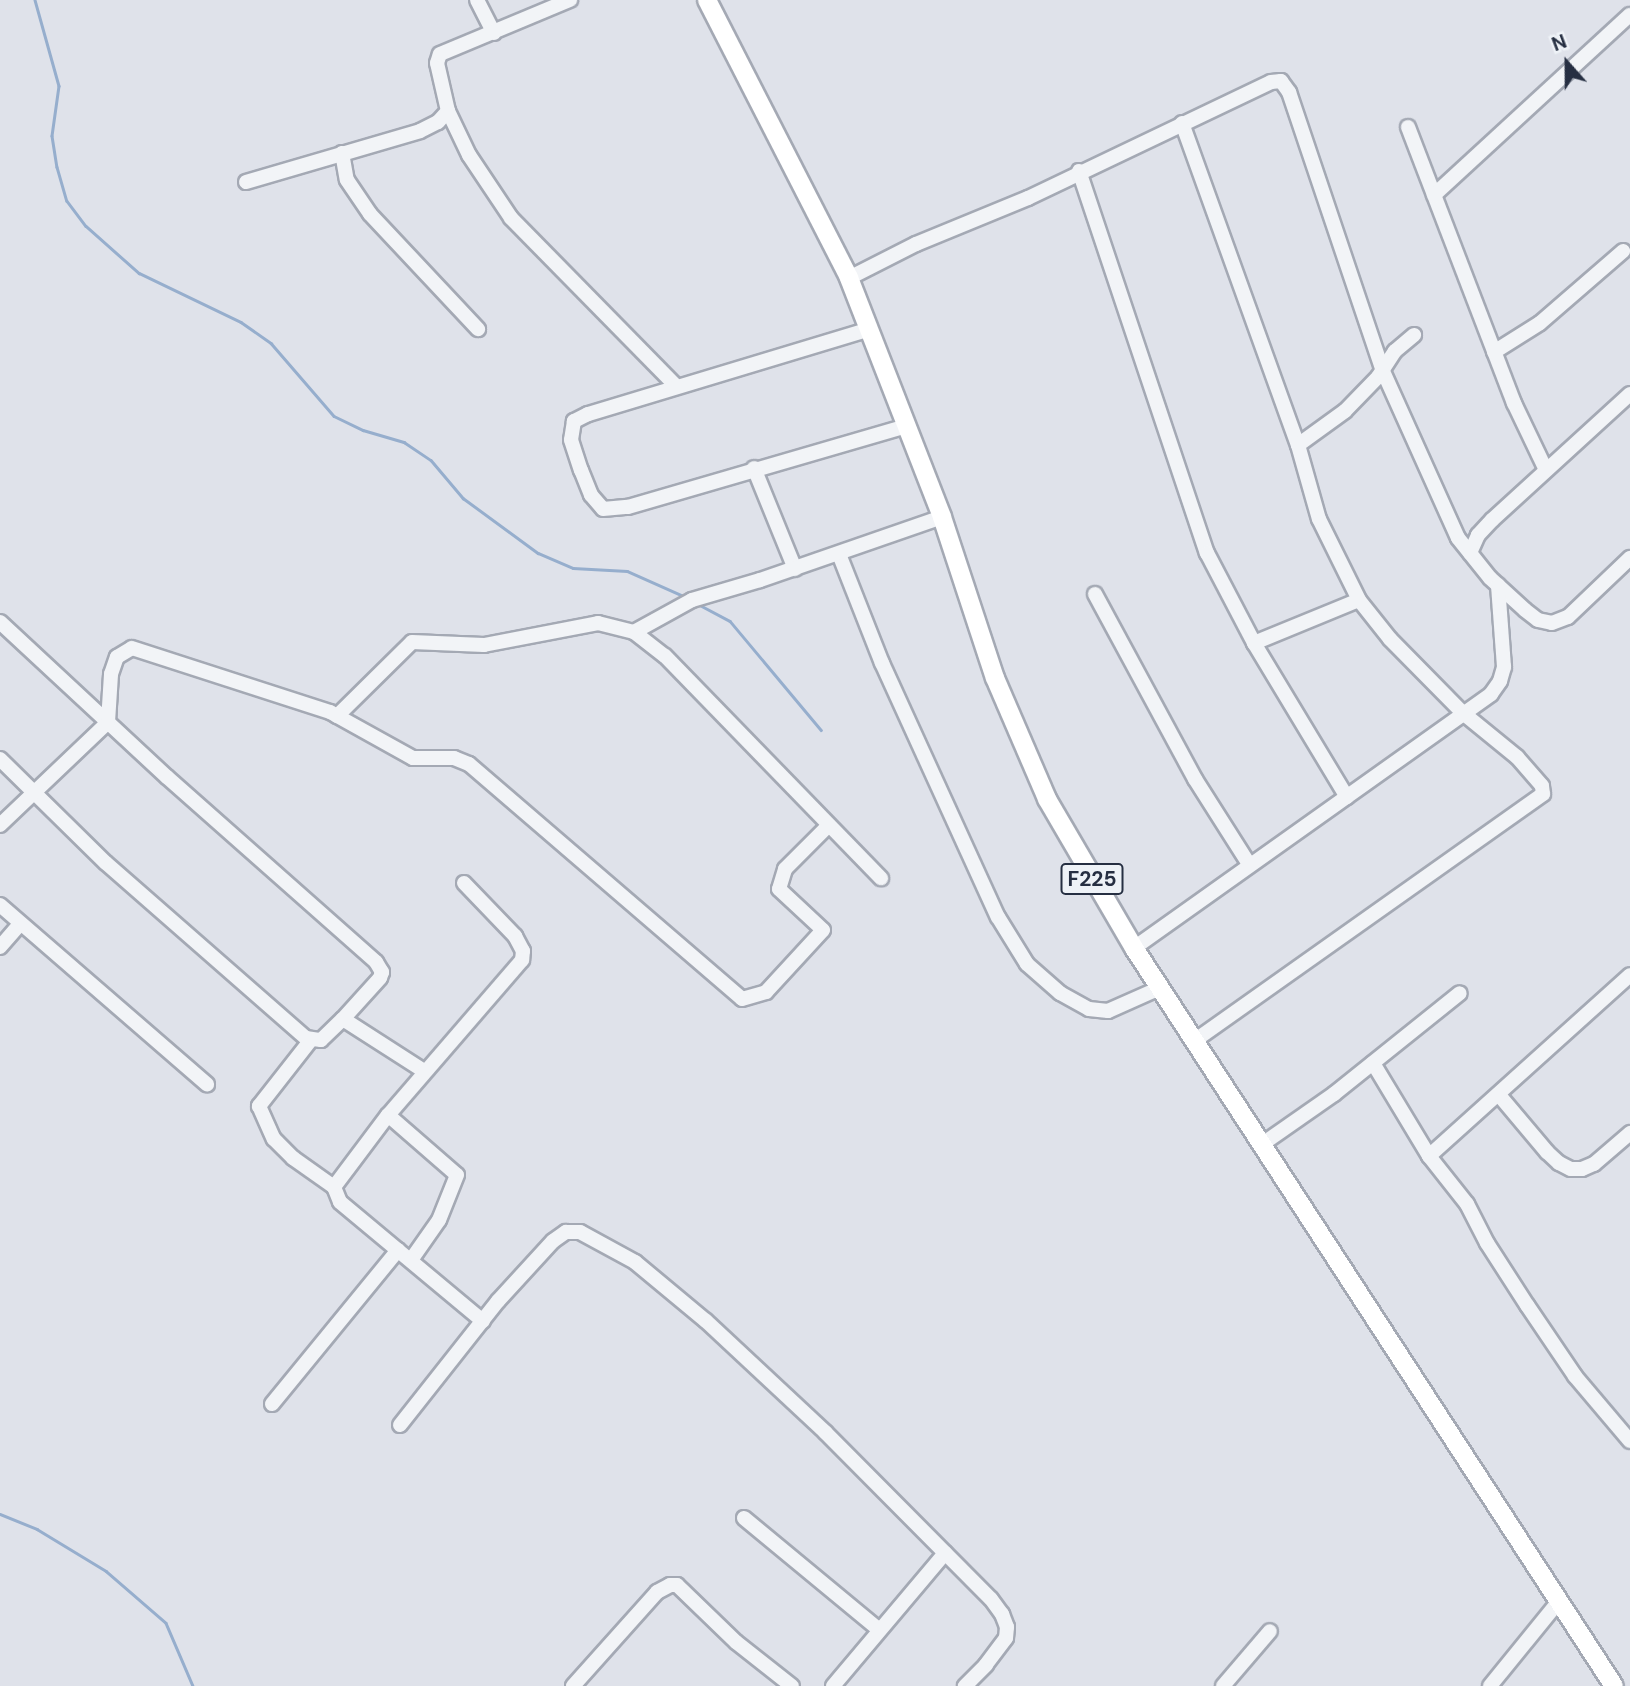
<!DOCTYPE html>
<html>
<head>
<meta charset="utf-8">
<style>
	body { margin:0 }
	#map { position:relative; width:1630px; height:1686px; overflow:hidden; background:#dfe2ea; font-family:"DM Sans",sans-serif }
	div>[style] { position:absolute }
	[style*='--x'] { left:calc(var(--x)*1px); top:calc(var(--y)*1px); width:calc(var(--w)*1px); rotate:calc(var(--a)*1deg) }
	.stream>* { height:2.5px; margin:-1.25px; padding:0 1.25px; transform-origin:1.25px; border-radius:1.25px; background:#96aecd }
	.roads { filter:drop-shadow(2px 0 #a4a9b4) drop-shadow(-2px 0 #a4a9b4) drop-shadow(0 2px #a4a9b4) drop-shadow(0 -2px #a4a9b4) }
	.minor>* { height:14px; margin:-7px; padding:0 7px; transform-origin:7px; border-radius:7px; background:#f2f4f7 }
	.major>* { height:18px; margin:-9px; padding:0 9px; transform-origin:9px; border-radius:9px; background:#fff }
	span { translate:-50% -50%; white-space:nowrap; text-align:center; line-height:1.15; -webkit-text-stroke:7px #eef2f7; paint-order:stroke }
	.shield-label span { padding:2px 5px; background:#eef2f7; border:2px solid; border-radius:5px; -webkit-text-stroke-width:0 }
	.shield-label { font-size:21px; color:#262f42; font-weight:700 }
	.north { position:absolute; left:1532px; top:28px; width:70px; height:70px; -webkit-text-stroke:5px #eef2f7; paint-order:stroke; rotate:339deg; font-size:19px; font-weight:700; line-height:28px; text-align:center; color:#262f42 }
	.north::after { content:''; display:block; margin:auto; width:24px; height:32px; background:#262f42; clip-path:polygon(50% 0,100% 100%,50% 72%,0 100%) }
</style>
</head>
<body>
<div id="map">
	<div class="stream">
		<i style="--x:35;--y:0;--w:89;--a:74.4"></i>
		<i style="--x:59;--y:86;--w:50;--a:98"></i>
		<i style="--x:52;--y:136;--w:31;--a:81"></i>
		<i style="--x:57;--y:167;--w:35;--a:74"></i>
		<i style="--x:67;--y:201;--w:31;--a:53"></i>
		<i style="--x:86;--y:226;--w:71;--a:41.6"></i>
		<i style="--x:139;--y:273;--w:113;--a:25.7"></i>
		<i style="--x:241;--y:322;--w:37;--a:35"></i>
		<i style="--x:271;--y:343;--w:96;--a:49.2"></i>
		<i style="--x:334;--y:416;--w:32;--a:26"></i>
		<i style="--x:363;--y:430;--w:43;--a:16.3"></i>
		<i style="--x:404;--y:442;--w:32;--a:34"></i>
		<i style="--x:431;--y:460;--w:50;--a:49.9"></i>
		<i style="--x:463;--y:498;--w:93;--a:36.3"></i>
		<i style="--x:538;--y:553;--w:38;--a:23"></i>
		<i style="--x:573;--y:568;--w:54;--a:3.2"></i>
		<i style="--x:627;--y:571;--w:64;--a:23.8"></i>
		<i style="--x:698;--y:604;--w:36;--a:28"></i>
		<i style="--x:730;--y:621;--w:142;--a:50.1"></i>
		<i style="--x:0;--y:1514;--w:40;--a:22"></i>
		<i style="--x:37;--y:1529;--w:81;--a:31.3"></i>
		<i style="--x:106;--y:1571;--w:79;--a:40.9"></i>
		<i style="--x:166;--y:1623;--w:69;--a:66.8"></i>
	</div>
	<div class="roads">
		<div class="minor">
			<i style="--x:477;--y:0;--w:37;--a:63"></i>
			<i style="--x:448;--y:111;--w:49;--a:64.5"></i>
			<i style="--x:469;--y:155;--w:76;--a:56.3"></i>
			<i style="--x:511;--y:218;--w:235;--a:45.5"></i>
			<i style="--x:1182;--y:123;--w:342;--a:70.2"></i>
			<i style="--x:1298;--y:445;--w:77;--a:74.2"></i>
			<i style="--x:1319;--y:519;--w:90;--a:63.7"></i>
			<i style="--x:1359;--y:600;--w:50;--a:51.5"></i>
			<i style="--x:1390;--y:639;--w:104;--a:45.4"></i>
			<i style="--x:1463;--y:713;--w:70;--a:39.2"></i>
			<i style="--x:1517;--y:757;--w:38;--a:49"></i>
			<i style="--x:1542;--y:786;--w:8;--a:83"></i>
			<i style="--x:1543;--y:794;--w:428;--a:144.7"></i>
			<i style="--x:1408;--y:127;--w:296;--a:69"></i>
			<i style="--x:1514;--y:403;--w:74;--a:64.5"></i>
			<i style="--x:342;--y:153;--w:27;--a:80"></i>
			<i style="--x:347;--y:180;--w:41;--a:55.9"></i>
			<i style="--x:370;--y:214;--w:158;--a:46.8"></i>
			<i style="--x:1079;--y:171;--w:403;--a:71.5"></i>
			<i style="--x:1207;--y:553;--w:102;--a:62.4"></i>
			<i style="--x:1254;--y:643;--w:180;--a:58.9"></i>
			<i style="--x:246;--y:182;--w:181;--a:-16.3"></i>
			<i style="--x:420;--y:131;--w:20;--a:-27"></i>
			<i style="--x:438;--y:122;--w:15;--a:-48"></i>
			<i style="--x:448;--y:111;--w:49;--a:-102.9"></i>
			<i style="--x:437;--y:63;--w:9;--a:-72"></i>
			<i style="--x:440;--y:54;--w:141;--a:-22.6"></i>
			<i style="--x:1434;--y:195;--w:266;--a:-42.6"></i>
			<i style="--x:849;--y:278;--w:75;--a:-26.9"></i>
			<i style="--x:916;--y:244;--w:121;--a:-22.3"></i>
			<i style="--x:1028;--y:198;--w:269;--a:-25.5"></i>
			<i style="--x:1271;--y:82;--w:10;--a:-6"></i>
			<i style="--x:1281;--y:81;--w:14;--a:54"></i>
			<i style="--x:1289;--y:92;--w:292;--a:71.4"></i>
			<i style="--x:1382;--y:369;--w:185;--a:65.8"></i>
			<i style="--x:1458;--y:538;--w:51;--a:51.3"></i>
			<i style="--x:1490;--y:578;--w:47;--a:42.4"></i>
			<i style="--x:1525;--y:610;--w:16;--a:38"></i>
			<i style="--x:1538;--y:620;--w:14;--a:12"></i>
			<i style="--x:1552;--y:623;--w:17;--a:-21"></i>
			<i style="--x:1568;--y:617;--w:86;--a:-43.6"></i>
			<i style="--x:870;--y:329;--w:295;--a:163.2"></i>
			<i style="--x:588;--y:414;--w:16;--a:153"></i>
			<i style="--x:574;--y:421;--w:19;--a:99"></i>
			<i style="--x:571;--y:440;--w:32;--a:72"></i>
			<i style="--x:581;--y:470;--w:27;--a:68"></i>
			<i style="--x:591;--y:495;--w:18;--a:49"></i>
			<i style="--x:603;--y:509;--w:25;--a:-5"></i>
			<i style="--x:628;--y:507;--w:291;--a:-16.2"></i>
			<i style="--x:1494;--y:352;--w:54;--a:-32.2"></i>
			<i style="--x:1540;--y:323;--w:110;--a:-40.9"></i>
			<i style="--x:1298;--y:445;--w:58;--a:-35.9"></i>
			<i style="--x:1345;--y:411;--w:47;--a:-45.9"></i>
			<i style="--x:1378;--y:377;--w:31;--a:-57"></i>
			<i style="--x:1395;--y:351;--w:25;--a:-40"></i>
			<i style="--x:754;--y:468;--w:109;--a:67.9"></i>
			<i style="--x:1470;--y:553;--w:20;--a:-66"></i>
			<i style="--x:1478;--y:535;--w:21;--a:-47"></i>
			<i style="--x:1492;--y:520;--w:187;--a:-42.4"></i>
			<i style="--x:839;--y:554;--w:117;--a:68.5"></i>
			<i style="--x:882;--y:663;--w:279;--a:65.5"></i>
			<i style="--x:998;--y:917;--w:55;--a:58.3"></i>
			<i style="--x:1027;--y:964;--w:44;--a:41.3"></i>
			<i style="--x:1060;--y:993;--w:33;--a:29"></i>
			<i style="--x:1089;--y:1009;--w:19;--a:6"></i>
			<i style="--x:1108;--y:1011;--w:57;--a:-23.9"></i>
			<i style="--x:1095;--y:594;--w:210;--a:61.6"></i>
			<i style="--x:1195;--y:779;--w:101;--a:57.6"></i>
			<i style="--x:0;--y:622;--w:228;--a:42.9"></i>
			<i style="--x:167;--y:777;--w:279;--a:41.5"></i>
			<i style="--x:376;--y:962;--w:12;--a:59"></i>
			<i style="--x:382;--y:972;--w:6;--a:108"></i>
			<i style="--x:380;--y:978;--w:55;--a:132.1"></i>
			<i style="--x:634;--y:632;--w:66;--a:-28.9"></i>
			<i style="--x:692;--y:600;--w:71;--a:-16.4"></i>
			<i style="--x:760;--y:580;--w:193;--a:-19.1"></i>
			<i style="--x:1254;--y:643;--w:113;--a:-22.3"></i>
			<i style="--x:337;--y:716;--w:105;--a:-44.6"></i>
			<i style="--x:412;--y:642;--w:72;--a:2.4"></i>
			<i style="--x:484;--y:645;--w:116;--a:-10.9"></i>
			<i style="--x:598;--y:623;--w:37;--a:14"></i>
			<i style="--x:634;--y:632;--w:39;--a:38"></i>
			<i style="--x:665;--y:656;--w:310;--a:45.8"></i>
			<i style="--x:0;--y:759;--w:148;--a:44.5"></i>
			<i style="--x:106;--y:863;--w:266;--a:41.2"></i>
			<i style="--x:306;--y:1038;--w:15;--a:8"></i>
			<i style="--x:321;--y:1040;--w:30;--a:-44"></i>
			<i style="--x:343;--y:1019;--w:96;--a:32.7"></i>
			<i style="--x:0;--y:825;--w:149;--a:-43.6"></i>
			<i style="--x:108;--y:722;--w:48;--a:-86.4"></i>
			<i style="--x:111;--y:674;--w:18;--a:-71"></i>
			<i style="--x:117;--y:657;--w:17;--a:-31"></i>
			<i style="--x:132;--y:648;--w:208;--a:17.9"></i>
			<i style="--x:330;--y:712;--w:95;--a:29"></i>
			<i style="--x:413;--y:758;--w:41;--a:0"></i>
			<i style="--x:454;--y:758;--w:16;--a:22"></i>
			<i style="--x:469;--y:764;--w:360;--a:40.7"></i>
			<i style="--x:742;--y:999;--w:25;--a:-16"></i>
			<i style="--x:766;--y:992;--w:84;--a:-47.4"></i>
			<i style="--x:823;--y:930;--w:60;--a:-137"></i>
			<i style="--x:779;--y:889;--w:21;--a:-73"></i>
			<i style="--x:785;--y:869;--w:62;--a:-45"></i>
			<i style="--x:464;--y:883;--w:74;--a:46.1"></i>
			<i style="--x:515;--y:936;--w:17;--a:62"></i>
			<i style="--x:523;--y:951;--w:9;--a:96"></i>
			<i style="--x:522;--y:960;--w:205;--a:130.8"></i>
			<i style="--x:388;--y:1115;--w:90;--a:126.9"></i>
			<i style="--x:334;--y:1187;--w:16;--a:68"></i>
			<i style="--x:340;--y:1202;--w:186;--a:39.8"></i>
			<i style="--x:0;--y:905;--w:274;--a:40.9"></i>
			<i style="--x:0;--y:947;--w:30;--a:-49"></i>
			<i style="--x:1134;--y:948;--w:438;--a:-35.4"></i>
			<i style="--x:1491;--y:694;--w:16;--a:-55"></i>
			<i style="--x:1500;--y:681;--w:15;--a:-74"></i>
			<i style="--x:1504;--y:667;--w:82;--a:-94.2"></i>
			<i style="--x:310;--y:1041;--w:83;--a:128.1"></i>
			<i style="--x:259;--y:1106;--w:36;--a:66"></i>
			<i style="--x:274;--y:1139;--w:27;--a:45"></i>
			<i style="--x:293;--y:1158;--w:50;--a:35.3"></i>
			<i style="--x:1373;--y:1063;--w:109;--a:58.9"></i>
			<i style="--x:1429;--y:1156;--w:61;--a:51.6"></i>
			<i style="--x:1467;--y:1204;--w:44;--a:62.9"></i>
			<i style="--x:1487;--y:1243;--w:74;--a:57.2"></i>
			<i style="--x:1527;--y:1305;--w:86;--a:55.9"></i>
			<i style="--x:1575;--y:1376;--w:85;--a:49.8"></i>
			<i style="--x:1499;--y:1095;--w:75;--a:49.9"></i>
			<i style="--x:1547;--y:1152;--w:16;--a:43"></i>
			<i style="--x:1559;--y:1163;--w:13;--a:27"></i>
			<i style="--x:1571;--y:1169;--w:11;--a:0"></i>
			<i style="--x:1582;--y:1169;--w:13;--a:-23"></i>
			<i style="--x:1594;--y:1164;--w:48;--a:-40.7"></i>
			<i style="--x:388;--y:1115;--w:91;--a:41"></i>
			<i style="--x:457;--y:1175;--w:48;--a:111.8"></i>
			<i style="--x:439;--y:1220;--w:49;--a:125"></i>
			<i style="--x:1261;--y:1145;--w:89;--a:-34.9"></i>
			<i style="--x:1334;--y:1094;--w:161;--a:-38.7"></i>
			<i style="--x:1429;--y:1156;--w:270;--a:-42"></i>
			<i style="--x:272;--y:1404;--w:199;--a:-50.7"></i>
			<i style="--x:400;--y:1425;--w:158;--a:-51.7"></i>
			<i style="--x:498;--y:1301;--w:81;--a:-47.5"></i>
			<i style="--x:553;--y:1241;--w:16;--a:-35"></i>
			<i style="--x:566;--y:1232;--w:14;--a:0"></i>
			<i style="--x:580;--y:1232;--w:63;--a:28.6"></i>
			<i style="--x:635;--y:1262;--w:92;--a:39.7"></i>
			<i style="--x:706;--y:1321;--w:163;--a:43"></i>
			<i style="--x:825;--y:1432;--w:235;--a:45.2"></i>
			<i style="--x:991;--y:1599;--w:19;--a:54"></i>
			<i style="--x:1002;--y:1614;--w:14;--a:69"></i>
			<i style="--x:1007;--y:1627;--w:11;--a:95"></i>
			<i style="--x:1006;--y:1638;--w:34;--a:127"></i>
			<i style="--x:986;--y:1665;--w:30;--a:135"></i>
			<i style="--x:744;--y:1518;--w:174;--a:39.6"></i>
			<i style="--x:573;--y:1686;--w:126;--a:-48.2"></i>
			<i style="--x:657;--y:1592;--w:15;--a:-28"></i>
			<i style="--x:670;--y:1585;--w:7;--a:0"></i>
			<i style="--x:677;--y:1585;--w:82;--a:44"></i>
			<i style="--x:736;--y:1642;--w:71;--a:38.2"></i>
			<i style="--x:833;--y:1686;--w:174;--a:-49.9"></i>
			<i style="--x:1223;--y:1686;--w:72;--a:-49.5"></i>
			<i style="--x:1490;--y:1686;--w:109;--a:-50.9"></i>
		</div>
		<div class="major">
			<i style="--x:707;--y:0;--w:312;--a:62.9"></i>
			<i style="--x:849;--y:278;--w:256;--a:68.7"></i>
			<i style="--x:942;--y:517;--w:169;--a:71.8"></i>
			<i style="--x:995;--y:678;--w:132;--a:66.7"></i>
			<i style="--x:1047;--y:799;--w:173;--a:59.7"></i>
			<i style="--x:1134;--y:948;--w:880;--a:56.96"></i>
		</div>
	</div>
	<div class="shield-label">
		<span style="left:1092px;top:879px">F225</span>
	</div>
	<div class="north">N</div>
</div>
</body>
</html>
